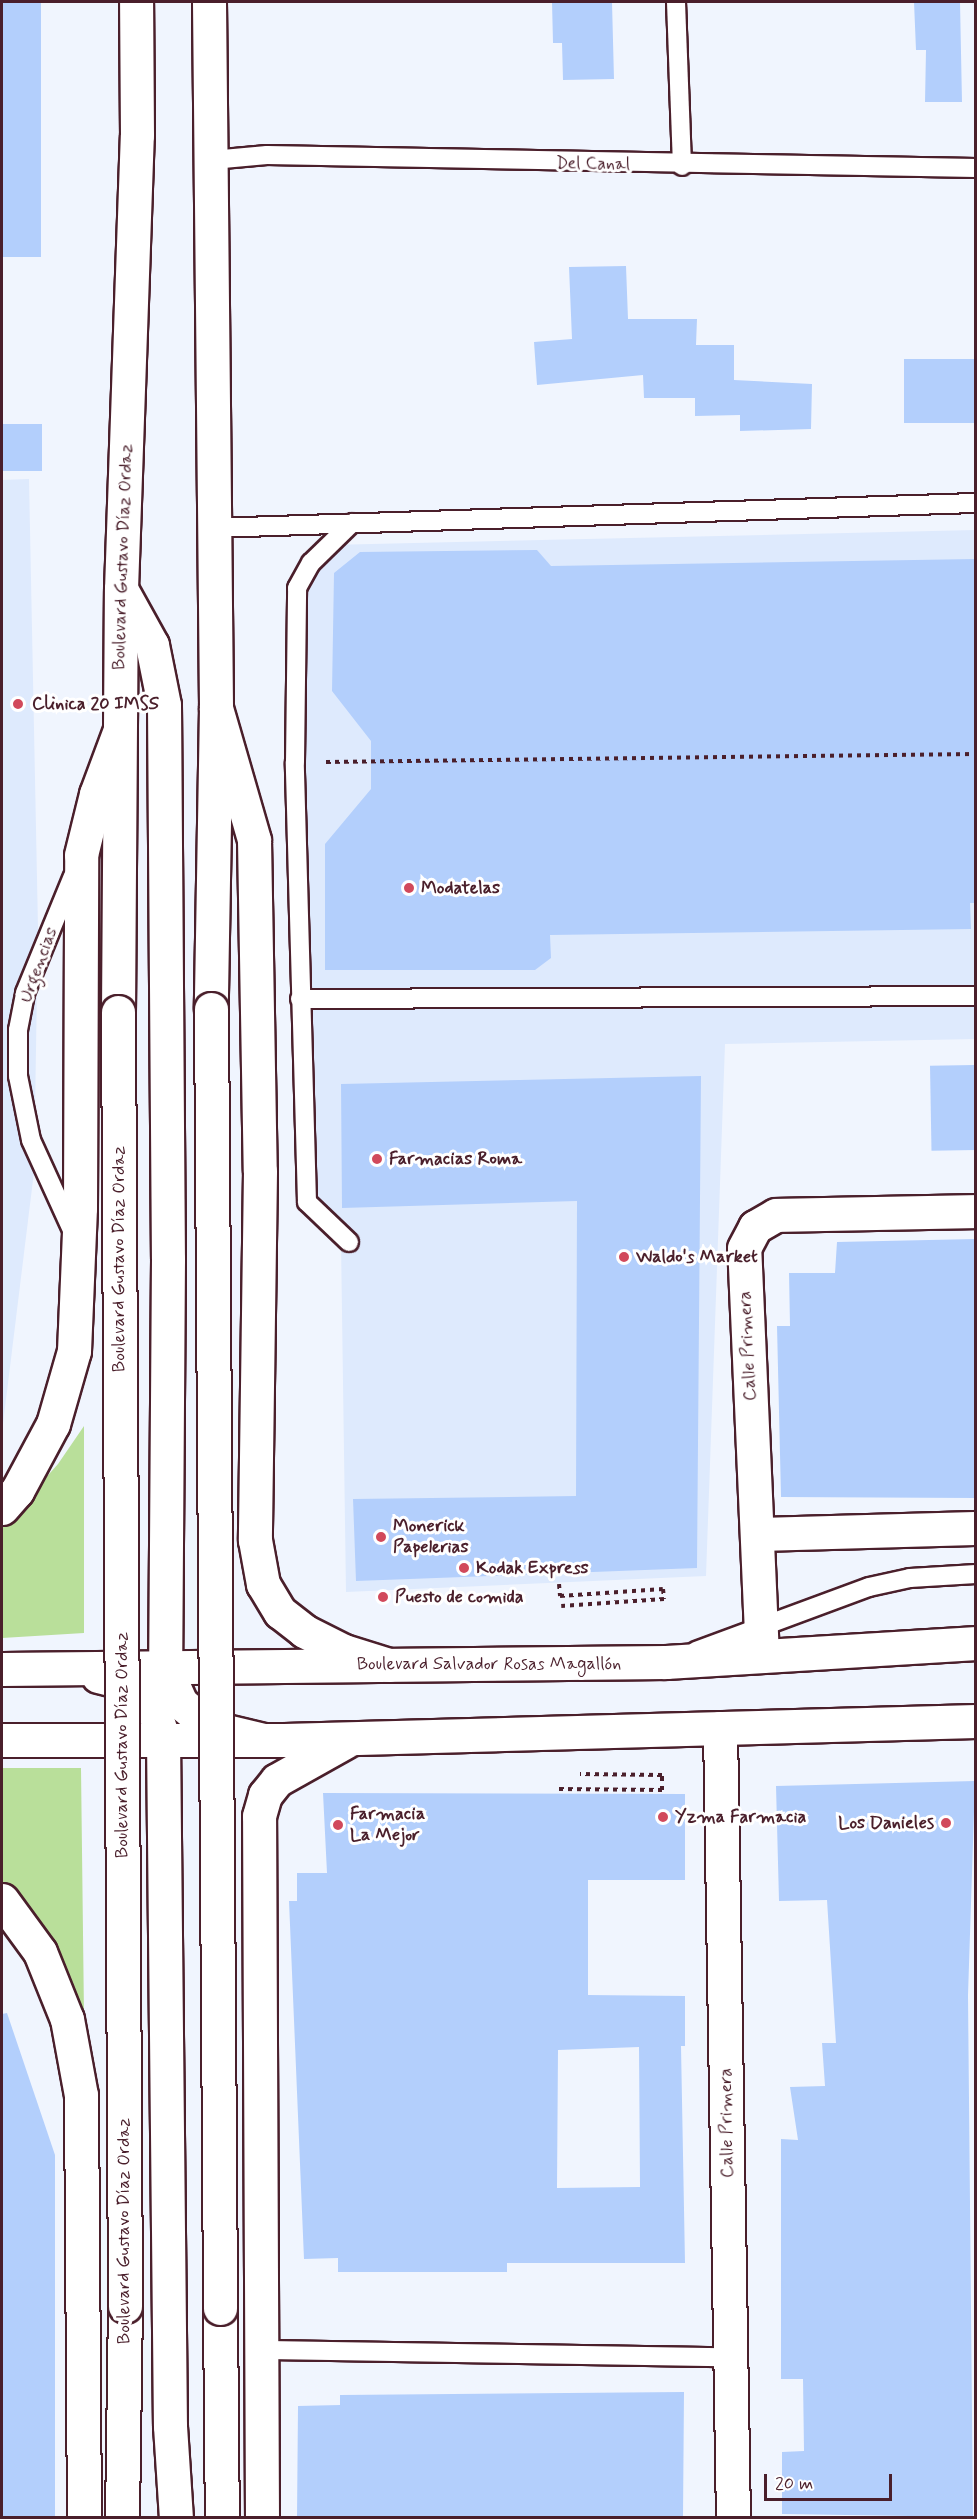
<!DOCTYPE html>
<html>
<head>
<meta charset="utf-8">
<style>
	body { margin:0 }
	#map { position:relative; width:977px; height:2519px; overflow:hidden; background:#f0f5fe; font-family:Mynerve,sans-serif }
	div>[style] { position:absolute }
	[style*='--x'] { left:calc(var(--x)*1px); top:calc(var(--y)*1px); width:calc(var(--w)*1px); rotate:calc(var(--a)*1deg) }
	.built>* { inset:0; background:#deeafd }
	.green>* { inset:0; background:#b9df9a }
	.building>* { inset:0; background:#b3cffc; transform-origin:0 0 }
	.path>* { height:4px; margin-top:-2px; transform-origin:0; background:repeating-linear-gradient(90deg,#4a1f2b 0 4.5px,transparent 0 9px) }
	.roads { filter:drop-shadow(2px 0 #4a1f2b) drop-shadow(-2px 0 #4a1f2b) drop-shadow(0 2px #4a1f2b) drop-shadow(0 -2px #4a1f2b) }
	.lane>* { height:18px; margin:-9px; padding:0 9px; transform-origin:9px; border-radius:9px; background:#fff }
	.street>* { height:33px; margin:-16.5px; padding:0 16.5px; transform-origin:16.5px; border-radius:16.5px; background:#fff }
	.primary>* { height:33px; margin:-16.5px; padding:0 16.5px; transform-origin:16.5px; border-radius:16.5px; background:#fff }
	.highway>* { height:33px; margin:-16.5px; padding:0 16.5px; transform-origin:16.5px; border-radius:16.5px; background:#fff }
	.bridges { filter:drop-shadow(2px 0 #4a1f2b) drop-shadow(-2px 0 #4a1f2b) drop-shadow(0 2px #4a1f2b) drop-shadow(0 -2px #4a1f2b) }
	.primary-bridge>* { height:33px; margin:-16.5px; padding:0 16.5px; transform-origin:16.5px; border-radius:16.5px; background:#fff }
	.dots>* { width:16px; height:16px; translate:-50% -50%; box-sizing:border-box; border:3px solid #fff; border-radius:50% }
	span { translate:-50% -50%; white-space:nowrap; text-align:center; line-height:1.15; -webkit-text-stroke:6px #fff; paint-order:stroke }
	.street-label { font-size:18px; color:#4a1f2b }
	.poi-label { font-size:18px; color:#4a1f2b; font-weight:700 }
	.left { translate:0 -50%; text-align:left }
	.right { translate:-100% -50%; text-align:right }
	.frame { position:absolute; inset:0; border:3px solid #4a1f2b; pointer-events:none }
	.scale { position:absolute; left:764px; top:2474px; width:128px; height:27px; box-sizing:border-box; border:3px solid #4a1f2b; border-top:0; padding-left:8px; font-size:18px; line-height:21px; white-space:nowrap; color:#4a1f2b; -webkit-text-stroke:4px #fff; paint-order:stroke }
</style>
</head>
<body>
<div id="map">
	<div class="built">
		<i style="clip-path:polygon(29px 479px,38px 928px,34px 1172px,2px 1432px,2px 480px)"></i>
		<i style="clip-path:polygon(975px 530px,975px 1039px,725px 1044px,706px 1576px,346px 1592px,341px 1243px,307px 1202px,301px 575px,329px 545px)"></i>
	</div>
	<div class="green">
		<i style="clip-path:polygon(84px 1426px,84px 1633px,2px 1638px,2px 1527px,58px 1464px)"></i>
		<i style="clip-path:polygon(2px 1768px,81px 1768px,84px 2015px,68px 1973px,2px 1882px)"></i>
	</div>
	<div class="building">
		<i style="left:2px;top:2px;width:39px;height:255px"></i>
		<i style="clip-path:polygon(552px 2px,612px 2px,614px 79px,563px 80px,562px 43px,553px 43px)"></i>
		<i style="clip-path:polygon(914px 2px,960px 2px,962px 102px,925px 102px,926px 50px,916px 50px)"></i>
		<i style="clip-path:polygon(626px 266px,628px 319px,697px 319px,696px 345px,734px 345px,734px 380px,812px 384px,811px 429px,740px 431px,740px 415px,695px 416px,695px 398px,644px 398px,643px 375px,537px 385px,534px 342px,572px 339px,569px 267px)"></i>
		<i style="left:975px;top:359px;width:64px;height:71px;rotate:90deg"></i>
		<i style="left:2px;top:424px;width:40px;height:47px"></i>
		<i style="clip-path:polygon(537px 550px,551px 566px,975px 559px,975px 903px,970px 903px,971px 929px,550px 935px,551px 958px,535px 970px,325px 970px,325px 844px,371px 789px,371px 741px,332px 691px,334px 573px,360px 552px)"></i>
		<i style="left:974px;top:1065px;width:85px;height:44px;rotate:89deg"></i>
		<i style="clip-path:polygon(701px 1076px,697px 1568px,356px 1581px,353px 1499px,576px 1496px,577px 1201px,342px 1208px,341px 1084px)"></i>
		<i style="clip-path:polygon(975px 1239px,975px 1498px,781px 1497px,777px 1326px,790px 1326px,789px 1273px,835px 1273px,837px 1242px)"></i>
		<i style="clip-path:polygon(975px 1781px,968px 1995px,973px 2517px,782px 2514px,782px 2452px,804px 2451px,803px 2379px,781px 2379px,781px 2139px,798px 2140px,790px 2087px,825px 2086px,822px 2043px,836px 2043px,827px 1900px,779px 1901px,776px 1786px)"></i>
		<i style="clip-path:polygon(evenodd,323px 1793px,685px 1794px,685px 1880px,588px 1880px,588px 1995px,685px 1996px,685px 2046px,681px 2046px,685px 2263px,507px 2263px,507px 2272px,338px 2272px,338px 2258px,304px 2259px,289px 1901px,297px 1901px,297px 1873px,327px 1873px,323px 1793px,639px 2047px,640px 2187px,557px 2188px,558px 2050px,639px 2047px)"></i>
		<i style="clip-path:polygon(7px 2013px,55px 2155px,55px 2517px,2px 2517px,2px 2014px)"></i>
		<i style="clip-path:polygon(684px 2392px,683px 2517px,297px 2517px,298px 2406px,340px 2405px,340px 2395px)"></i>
	</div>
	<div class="path">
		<i style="--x:326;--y:762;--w:650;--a:-0.71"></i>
		<i style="--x:559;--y:1584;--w:12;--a:85"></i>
		<i style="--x:560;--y:1596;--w:103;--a:-3.9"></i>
		<i style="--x:663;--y:1589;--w:10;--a:84"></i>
		<i style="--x:664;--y:1599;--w:103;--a:176.1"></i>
		<i style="--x:559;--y:1789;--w:103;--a:0.6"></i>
		<i style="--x:662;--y:1790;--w:15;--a:-90"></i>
		<i style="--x:662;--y:1775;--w:82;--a:-179.3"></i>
	</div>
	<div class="roads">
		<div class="lane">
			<i style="--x:676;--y:2;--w:164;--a:87.9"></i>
			<i style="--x:212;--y:160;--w:55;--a:-5.2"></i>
			<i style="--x:267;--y:155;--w:709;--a:1.05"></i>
			<i style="--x:213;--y:528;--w:763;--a:-1.88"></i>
			<i style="--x:300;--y:999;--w:676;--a:-0.25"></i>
			<i style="--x:72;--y:1230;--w:99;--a:-114.5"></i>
			<i style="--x:31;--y:1140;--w:65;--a:-101.5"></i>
			<i style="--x:18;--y:1076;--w:46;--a:-90"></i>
			<i style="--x:18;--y:1030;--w:38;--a:-79"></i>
			<i style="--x:25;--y:993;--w:126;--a:-67.7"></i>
			<i style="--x:349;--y:1242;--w:58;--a:-136.4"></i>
			<i style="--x:307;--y:1202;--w:440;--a:-91.6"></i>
			<i style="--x:295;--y:762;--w:174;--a:-89.3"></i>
			<i style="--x:297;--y:588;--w:29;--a:-61"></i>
			<i style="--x:311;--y:563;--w:57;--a:-44.3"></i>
			<i style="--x:696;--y:1651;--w:184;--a:-20.3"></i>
			<i style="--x:869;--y:1587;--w:42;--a:-12.4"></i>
			<i style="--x:910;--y:1578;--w:66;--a:-3.5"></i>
			<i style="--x:261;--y:2350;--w:469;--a:0.9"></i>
		</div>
		<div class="street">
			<i style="--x:762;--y:1656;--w:408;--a:-92.5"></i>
			<i style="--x:744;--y:1248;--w:24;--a:-62"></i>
			<i style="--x:755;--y:1227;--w:24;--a:-30"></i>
			<i style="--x:776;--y:1215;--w:200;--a:-1.1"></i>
			<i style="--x:720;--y:1728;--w:790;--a:89.06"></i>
		</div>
		<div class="primary">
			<i style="--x:209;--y:2;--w:706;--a:89.43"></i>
			<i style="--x:216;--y:708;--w:301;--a:91"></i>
			<i style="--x:118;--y:1012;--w:423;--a:-89.6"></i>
			<i style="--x:121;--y:589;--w:454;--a:-88"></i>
			<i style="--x:137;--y:135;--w:133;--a:-90.4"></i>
			<i style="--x:220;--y:2308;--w:210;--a:89.5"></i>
			<i style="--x:122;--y:2518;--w:212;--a:-89.2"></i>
		</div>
		<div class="highway">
			<i style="--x:121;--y:589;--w:64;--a:61"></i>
			<i style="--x:152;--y:645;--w:61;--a:78.7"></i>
			<i style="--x:164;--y:705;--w:554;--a:89.59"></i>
			<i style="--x:168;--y:1259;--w:408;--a:90.4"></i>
			<i style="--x:165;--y:1667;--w:39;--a:66"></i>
			<i style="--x:181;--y:1703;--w:23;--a:40"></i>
			<i style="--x:199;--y:1718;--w:26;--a:28"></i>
			<i style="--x:222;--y:1730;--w:43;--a:13.4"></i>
			<i style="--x:216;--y:708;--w:137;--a:73.9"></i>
			<i style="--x:254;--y:840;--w:331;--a:89"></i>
			<i style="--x:260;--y:1171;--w:369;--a:90.8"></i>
			<i style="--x:255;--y:1540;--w:45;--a:79.7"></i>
			<i style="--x:263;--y:1584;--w:33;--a:59"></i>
			<i style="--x:280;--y:1612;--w:31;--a:38"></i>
			<i style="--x:304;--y:1631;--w:45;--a:26.6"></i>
			<i style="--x:344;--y:1651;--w:47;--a:17.3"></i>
			<i style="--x:2;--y:1508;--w:23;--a:-49"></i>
			<i style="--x:17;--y:1491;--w:76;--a:-61.8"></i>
			<i style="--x:53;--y:1424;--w:76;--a:-74"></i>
			<i style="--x:74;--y:1351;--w:143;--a:-87.6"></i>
			<i style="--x:80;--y:1208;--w:353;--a:-89.8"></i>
			<i style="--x:81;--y:855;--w:63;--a:-76.2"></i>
			<i style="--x:96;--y:794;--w:66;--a:-69.6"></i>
			<i style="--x:758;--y:1534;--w:218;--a:-1.6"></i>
			<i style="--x:2;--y:1669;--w:664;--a:-0.6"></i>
			<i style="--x:666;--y:1662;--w:311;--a:-3.5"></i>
			<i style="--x:98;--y:1676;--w:34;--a:14"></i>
			<i style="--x:131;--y:1684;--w:22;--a:36"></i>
			<i style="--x:149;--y:1697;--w:42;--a:70.7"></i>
			<i style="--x:163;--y:1737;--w:689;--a:89.42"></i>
			<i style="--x:170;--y:2426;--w:92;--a:86.3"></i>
			<i style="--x:2;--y:1740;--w:282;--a:0"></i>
			<i style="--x:284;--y:1740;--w:692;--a:-1.57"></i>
			<i style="--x:2;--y:1900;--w:64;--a:53.8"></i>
			<i style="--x:40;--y:1952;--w:72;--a:68.1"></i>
			<i style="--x:67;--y:2019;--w:77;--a:79.6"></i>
			<i style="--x:81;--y:2095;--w:423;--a:89.6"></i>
			<i style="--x:262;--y:2518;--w:702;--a:-90.24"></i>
			<i style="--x:259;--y:1816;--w:22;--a:-74"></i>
			<i style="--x:265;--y:1795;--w:19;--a:-51"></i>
			<i style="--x:277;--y:1780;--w:78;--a:-29.2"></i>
		</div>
	</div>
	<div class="bridges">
		<div class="primary-bridge">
			<i style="--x:211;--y:1009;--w:1299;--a:89.6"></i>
			<i style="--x:118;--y:1012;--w:1294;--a:89.69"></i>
		</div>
	</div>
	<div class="dots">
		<i style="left:18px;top:704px;background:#d1495b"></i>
		<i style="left:409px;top:888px;background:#d1495b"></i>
		<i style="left:377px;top:1159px;background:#d1495b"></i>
		<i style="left:624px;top:1257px;background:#d1495b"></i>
		<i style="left:381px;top:1537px;background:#d1495b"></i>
		<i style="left:464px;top:1568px;background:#d1495b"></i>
		<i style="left:383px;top:1597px;background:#d1495b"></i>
		<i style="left:663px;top:1817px;background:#d1495b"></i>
		<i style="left:946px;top:1823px;background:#d1495b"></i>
		<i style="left:338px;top:1825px;background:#d1495b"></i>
	</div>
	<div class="street-label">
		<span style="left:593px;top:164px;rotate:1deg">Del Canal</span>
		<span style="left:123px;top:557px;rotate:-88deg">Boulevard Gustavo Díaz Ordaz</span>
		<span style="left:39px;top:965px;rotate:-70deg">Urgencias</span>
		<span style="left:119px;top:1259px;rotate:-90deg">Boulevard Gustavo Díaz Ordaz</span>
		<span style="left:748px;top:1346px;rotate:-93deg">Calle Primera</span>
		<span style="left:489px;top:1664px">Boulevard Salvador Rosas Magallón</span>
		<span style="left:122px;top:1745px;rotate:-90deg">Boulevard Gustavo Díaz Ordaz</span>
		<span style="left:727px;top:2123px;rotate:-91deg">Calle Primera</span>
		<span style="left:124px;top:2231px;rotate:-90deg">Boulevard Gustavo Díaz Ordaz</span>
	</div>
	<div class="poi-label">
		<span class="left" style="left:32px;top:704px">Clinica 20 IMSS</span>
		<span class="left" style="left:421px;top:888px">Modatelas</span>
		<span class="left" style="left:389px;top:1159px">Farmacias Roma</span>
		<span class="left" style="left:636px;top:1257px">Waldo's Market</span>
		<span class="left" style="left:393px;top:1537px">Monerick<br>Papelerias</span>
		<span class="left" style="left:476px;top:1568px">Kodak Express</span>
		<span class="left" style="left:395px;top:1597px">Puesto de comida</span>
		<span class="left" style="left:350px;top:1825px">Farmacia<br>La Mejor</span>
		<span class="left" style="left:675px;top:1817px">Yzma Farmacia</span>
		<span class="right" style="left:934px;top:1823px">Los Danieles</span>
	</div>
	<div class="frame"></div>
	<div class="scale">20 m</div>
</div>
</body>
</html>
